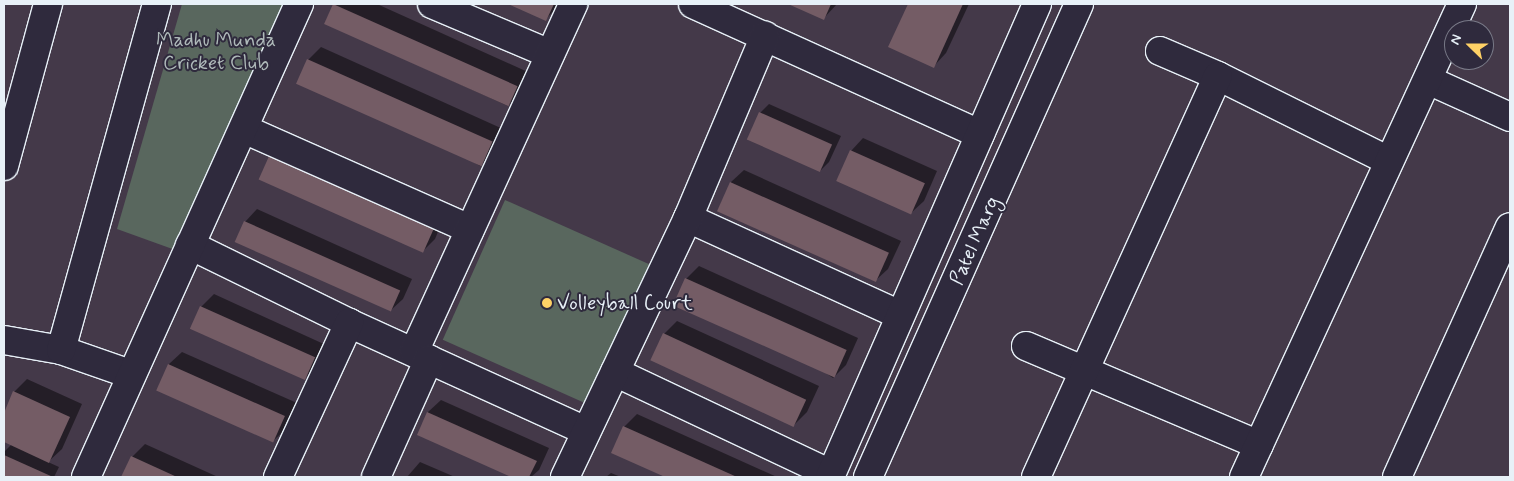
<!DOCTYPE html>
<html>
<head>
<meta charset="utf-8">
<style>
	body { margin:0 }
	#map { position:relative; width:1514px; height:481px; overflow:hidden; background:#443949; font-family:Mynerve,sans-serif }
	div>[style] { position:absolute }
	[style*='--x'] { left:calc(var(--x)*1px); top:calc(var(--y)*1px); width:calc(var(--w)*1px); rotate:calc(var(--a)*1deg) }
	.green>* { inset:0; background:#59675e; transform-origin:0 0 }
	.shadow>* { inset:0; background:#0007 }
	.building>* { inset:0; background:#745c65; transform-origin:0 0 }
	.roads { filter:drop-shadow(1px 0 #e8f1f8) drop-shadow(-1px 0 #e8f1f8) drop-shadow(0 1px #e8f1f8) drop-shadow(0 -1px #e8f1f8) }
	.minor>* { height:28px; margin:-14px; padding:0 14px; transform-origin:14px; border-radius:14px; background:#2f2a3d }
	.tertiary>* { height:28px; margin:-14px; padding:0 14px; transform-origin:14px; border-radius:14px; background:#2f2a3d }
	.dots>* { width:14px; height:14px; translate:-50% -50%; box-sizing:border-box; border:2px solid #2f2a3d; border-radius:50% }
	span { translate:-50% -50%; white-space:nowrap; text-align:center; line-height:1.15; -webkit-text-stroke:4px #2f2a3d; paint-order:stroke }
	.park-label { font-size:20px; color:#afbaba }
	.street-label { font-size:20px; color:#e8f1f8 }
	.poi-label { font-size:20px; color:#e8f1f8 }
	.left { translate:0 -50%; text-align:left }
	.frame { position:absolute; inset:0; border:5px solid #e8f1f8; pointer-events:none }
	.north { position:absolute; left:1444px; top:20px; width:50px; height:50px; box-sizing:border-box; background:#2f2a3d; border:1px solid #797a88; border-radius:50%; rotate:292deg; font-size:14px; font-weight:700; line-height:20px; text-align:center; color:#e8f1f8 }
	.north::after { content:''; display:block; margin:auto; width:18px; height:22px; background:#ffd166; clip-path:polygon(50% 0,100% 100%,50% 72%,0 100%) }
</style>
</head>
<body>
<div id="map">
	<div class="green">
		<i style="clip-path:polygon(182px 4px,286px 4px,178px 251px,117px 229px)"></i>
		<i style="left:505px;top:200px;width:158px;height:153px;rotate:24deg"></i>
	</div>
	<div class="shadow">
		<i style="clip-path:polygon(334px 4px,377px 4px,530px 73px,521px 93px,508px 106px,325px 23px)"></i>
		<i style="clip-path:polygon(511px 4px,560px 4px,546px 19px)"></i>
		<i style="clip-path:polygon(791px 4px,837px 4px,824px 18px)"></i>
		<i style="clip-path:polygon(910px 4px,969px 4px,946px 53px,934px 66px,890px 47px)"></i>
		<i style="clip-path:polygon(321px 47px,503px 129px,493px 153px,480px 166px,308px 60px)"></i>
		<i style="clip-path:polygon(769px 104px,841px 136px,829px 162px,820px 171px,760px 113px)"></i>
		<i style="clip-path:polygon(863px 138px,937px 171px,924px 201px,911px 213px,851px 151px)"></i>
		<i style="clip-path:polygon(284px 142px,445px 215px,435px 239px,422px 252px)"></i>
		<i style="clip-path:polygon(744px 170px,901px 241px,888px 269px,875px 281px,718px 210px,731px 182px)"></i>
		<i style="clip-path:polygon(257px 209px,412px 279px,403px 299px,390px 311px,245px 222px)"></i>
		<i style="clip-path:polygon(699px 266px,858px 338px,846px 365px,833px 378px,686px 279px)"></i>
		<i style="clip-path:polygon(214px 294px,326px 345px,317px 366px,304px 379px,201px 307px)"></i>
		<i style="clip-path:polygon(677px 321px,819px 386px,807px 412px,794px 425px,664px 334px)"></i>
		<i style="clip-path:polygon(182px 352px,297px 403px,286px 429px,273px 441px,158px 390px,169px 364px)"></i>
		<i style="clip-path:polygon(27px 379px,82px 404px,62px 449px,48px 462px,59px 467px,54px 477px,4px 477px,4px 452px,12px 444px,4px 441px,4px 416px,14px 392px)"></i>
		<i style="clip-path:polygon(441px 400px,549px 448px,539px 470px,531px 477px,514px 477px,419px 434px,428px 412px)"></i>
		<i style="clip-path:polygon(637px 414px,777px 477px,668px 477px,613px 452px,624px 427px)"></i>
		<i style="clip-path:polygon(145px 444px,218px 477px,123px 477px,132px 457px)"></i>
		<i style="clip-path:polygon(420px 462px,455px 477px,407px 477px)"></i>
		<i style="clip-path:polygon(611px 473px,621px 477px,606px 477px)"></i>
	</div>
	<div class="building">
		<i style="left:333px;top:4px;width:202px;height:22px;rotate:24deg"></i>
		<i style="clip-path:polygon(508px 4px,554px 4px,546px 21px)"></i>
		<i style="clip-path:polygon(788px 4px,831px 4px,824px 20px)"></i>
		<i style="clip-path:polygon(908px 4px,963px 4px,934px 68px,888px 47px)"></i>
		<i style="left:307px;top:59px;width:203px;height:27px;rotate:24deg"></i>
		<i style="left:759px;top:112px;width:80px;height:30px;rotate:24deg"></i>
		<i style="left:850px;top:150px;width:82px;height:34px;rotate:24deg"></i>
		<i style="left:270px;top:154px;width:180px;height:28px;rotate:24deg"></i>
		<i style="left:730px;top:182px;width:174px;height:32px;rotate:24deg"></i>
		<i style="left:244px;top:221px;width:171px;height:23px;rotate:24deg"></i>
		<i style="left:685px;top:278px;width:177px;height:30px;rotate:24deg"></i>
		<i style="left:200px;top:306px;width:126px;height:25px;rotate:24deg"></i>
		<i style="left:663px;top:333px;width:158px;height:30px;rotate:25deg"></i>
		<i style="left:168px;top:364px;width:128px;height:29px;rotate:24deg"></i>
		<i style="clip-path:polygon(13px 391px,70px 417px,49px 463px,4px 442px,4px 413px)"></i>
		<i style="clip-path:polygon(427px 412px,537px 461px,529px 477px,511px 477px,417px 435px)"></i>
		<i style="clip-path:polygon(623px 426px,737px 477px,665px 477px,611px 453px)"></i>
		<i style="clip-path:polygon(4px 455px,53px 477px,4px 477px)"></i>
		<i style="clip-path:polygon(131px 456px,177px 477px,121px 477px)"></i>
	</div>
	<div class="roads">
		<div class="minor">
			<i style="--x:432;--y:4;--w:128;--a:23"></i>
			<i style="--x:693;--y:4;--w:315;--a:24.4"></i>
			<i style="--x:1160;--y:51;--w:63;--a:23.3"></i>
			<i style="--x:1218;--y:76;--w:191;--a:26.4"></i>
			<i style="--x:1428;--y:80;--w:90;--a:24.3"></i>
			<i style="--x:244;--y:129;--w:247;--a:23.9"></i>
			<i style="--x:4;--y:166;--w:168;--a:-74.8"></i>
			<i style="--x:688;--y:218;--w:233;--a:24.6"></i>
			<i style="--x:190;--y:245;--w:177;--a:26.1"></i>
			<i style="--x:349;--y:323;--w:260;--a:24.5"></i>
			<i style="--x:4;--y:340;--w:58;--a:10"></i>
			<i style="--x:61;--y:350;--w:73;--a:19.2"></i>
			<i style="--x:1026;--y:346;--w:253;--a:23"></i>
			<i style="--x:61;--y:350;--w:359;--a:-74.5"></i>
			<i style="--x:414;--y:352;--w:383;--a:-65.4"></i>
			<i style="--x:615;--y:372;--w:239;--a:25.3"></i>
			<i style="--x:86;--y:477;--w:519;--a:-65.76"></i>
			<i style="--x:278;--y:477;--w:170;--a:-65.2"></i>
			<i style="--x:376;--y:477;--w:129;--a:-65.8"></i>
			<i style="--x:565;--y:477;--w:287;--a:-64.6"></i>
			<i style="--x:688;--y:218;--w:198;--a:-67.1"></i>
			<i style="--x:1036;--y:477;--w:440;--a:-65.6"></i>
			<i style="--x:1244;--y:477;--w:521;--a:-65.26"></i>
			<i style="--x:1397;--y:477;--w:274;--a:-65.7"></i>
		</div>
		<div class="tertiary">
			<i style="--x:830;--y:477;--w:516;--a:-66.36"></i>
			<i style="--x:868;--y:477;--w:518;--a:-65.96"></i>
		</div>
	</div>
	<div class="dots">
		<i style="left:547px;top:303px;background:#ffd166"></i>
	</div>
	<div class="park-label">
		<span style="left:216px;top:52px">Madhu Munda<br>Cricket Club</span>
	</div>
	<div class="street-label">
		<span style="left:975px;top:241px;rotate:-66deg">Patel Marg</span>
	</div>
	<div class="poi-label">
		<span class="left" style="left:557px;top:303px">Volleyball Court</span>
	</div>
	<div class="frame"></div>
	<div class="north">N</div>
</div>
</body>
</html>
